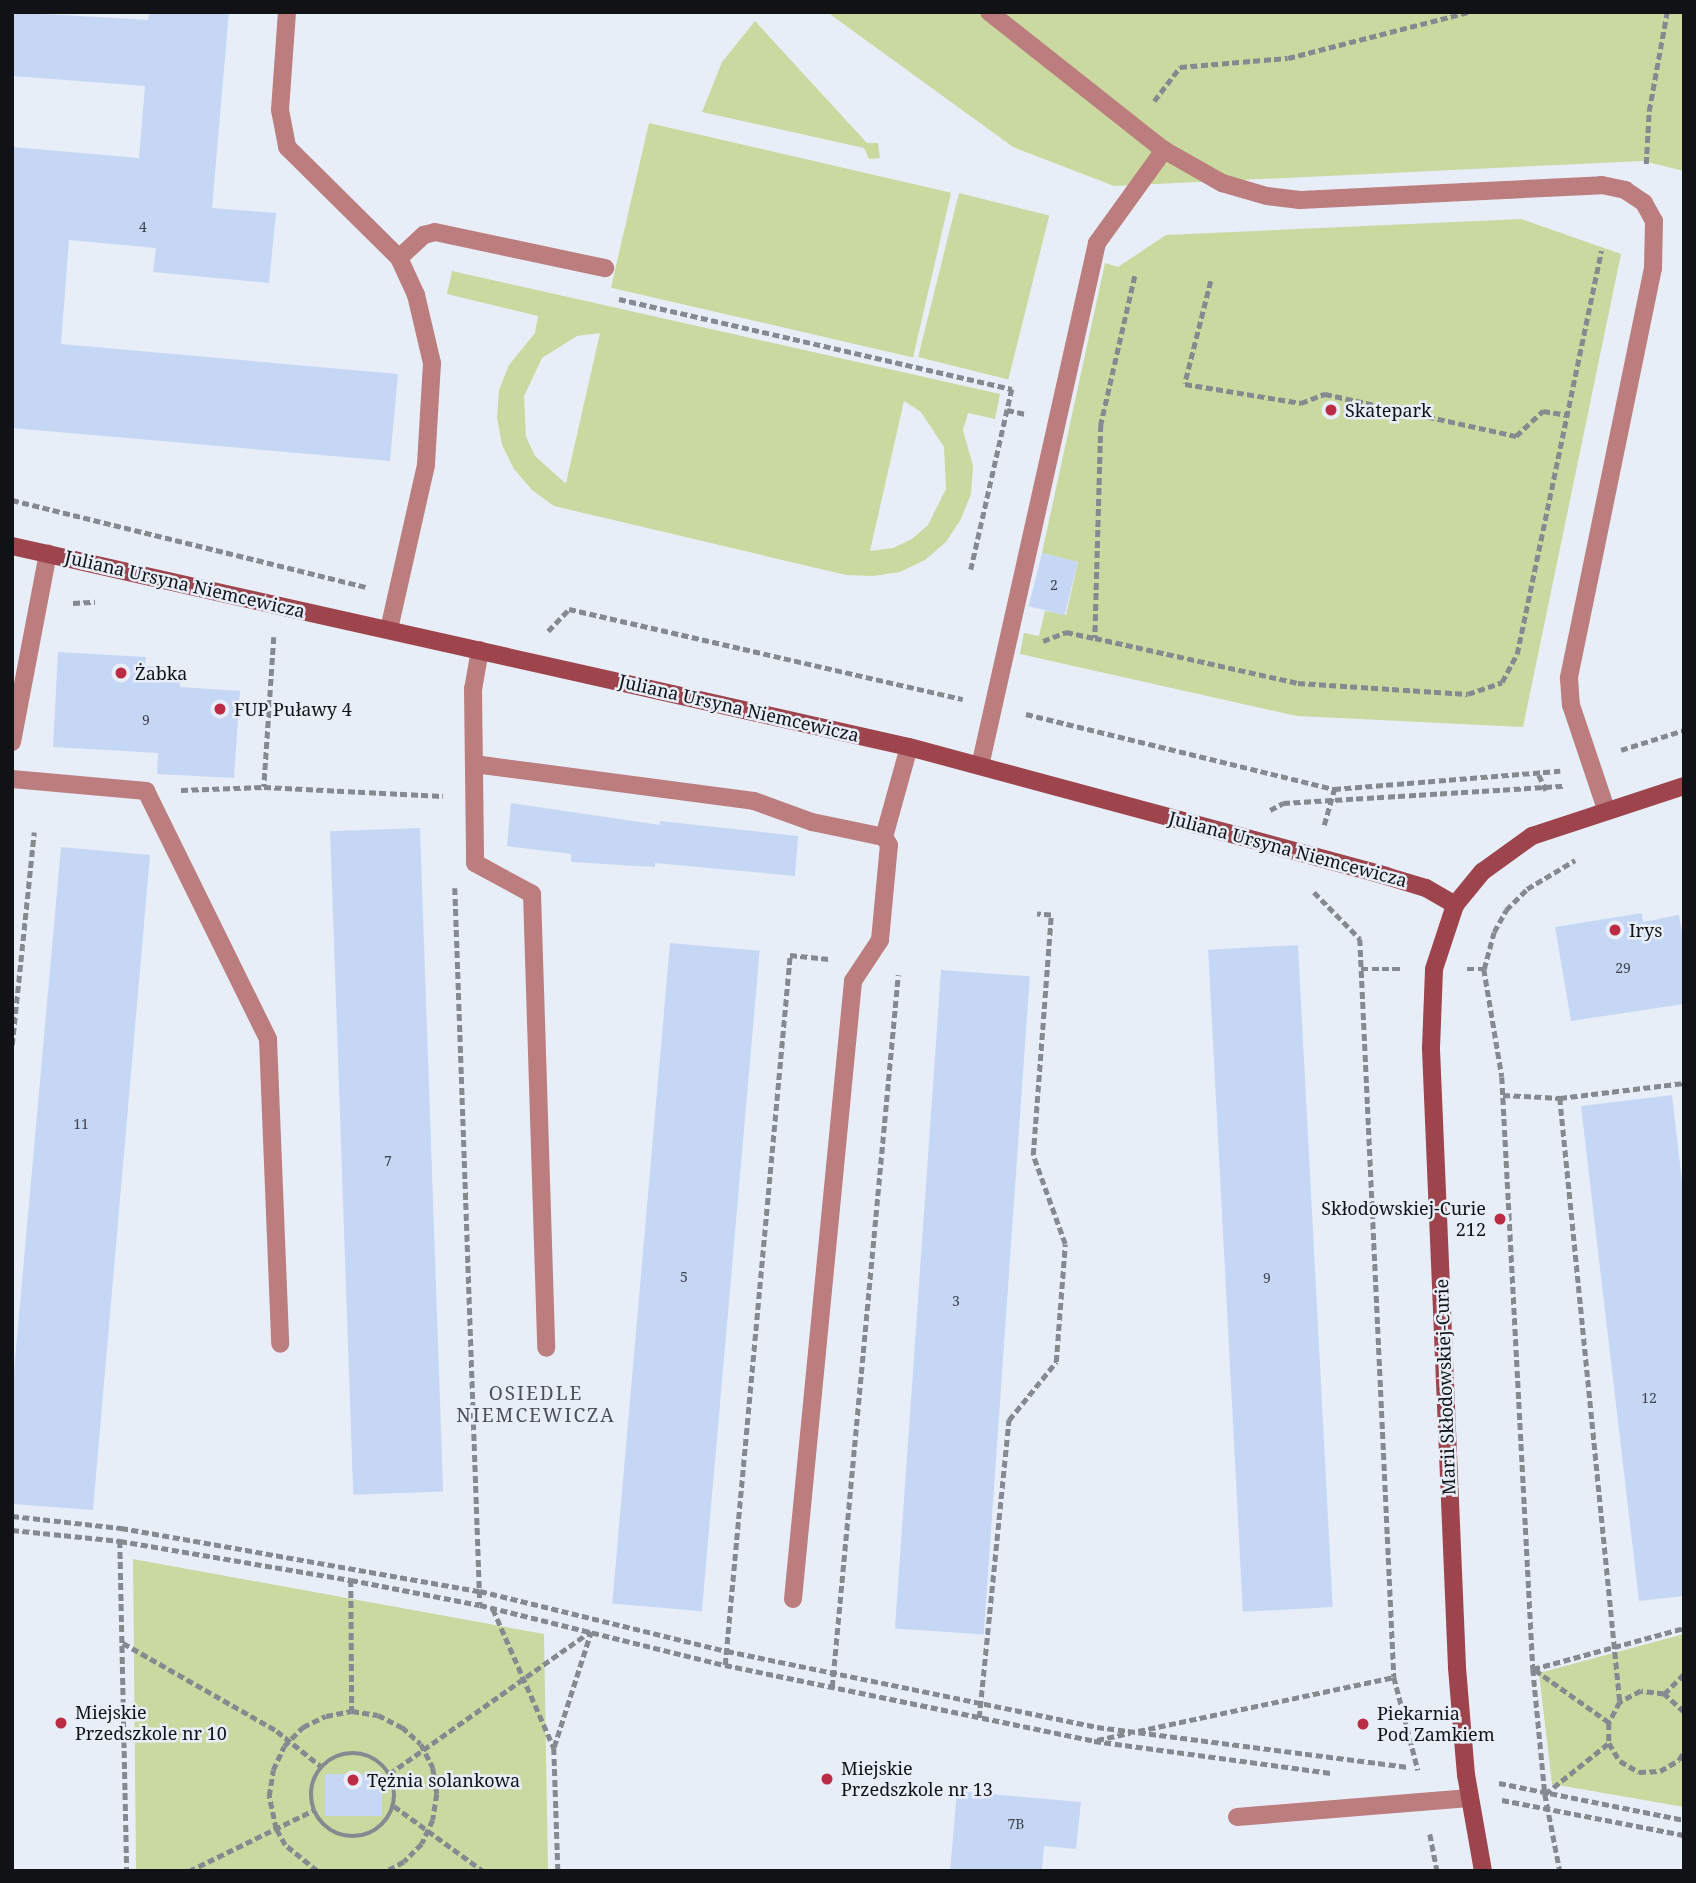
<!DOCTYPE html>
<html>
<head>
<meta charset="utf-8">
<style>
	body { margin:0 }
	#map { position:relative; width:1696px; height:1883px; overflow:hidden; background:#e8eef8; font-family:"Noto Serif",serif }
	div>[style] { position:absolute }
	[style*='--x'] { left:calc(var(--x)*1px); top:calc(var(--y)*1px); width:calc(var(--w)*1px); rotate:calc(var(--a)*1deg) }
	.green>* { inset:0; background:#c9d9a0; transform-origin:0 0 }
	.building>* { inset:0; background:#c6d7f6; transform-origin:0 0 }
	.path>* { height:4.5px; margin-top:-2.25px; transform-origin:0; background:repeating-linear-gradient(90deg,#858990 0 7px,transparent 0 10.5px) }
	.path>.ring { margin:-2.25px; padding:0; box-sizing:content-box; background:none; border:4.5px solid #858990; border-radius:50% }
	.lane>* { height:18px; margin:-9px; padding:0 9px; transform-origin:9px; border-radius:9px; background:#bc7d7f }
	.secondary>* { height:18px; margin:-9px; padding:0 9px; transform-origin:9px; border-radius:9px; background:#9e444c }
	.dots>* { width:19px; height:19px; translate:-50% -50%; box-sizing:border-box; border:4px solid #e8eef8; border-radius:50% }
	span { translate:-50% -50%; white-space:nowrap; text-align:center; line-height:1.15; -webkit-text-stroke:5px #e8eef8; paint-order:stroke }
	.number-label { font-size:14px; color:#3e434d }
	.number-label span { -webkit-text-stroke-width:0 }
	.poi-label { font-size:18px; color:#101215 }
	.left { translate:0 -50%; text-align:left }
	.right { translate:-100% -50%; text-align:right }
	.street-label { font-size:18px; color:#101215 }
	.neighbourhood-label { font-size:19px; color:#4b5058; letter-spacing:2px }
	.frame { position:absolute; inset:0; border:14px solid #101215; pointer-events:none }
</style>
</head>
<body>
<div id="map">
	<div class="green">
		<i style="clip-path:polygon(827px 12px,1684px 12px,1684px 171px,1643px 161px,1114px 186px,1013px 147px)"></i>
		<i style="clip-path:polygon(755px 21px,867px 143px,878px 143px,880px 158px,869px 159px,864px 148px,702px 112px,722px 62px)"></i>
		<i style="left:649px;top:123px;width:310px;height:169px;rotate:13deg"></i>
		<i style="left:959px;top:193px;width:93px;height:169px;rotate:14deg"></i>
		<i style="clip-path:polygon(1521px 219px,1621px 254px,1523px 727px,1297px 716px,1020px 654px,1024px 633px,1039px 636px,1045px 611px,1066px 615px,1078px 562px,1042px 553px,1105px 263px,1118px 267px,1166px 235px)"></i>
		<i style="clip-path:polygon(evenodd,452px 271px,1000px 394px,995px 419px,968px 413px,963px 430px,973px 466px,971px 494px,961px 519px,946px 542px,925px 560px,900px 572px,873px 576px,846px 575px,554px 506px,532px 490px,514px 469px,502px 445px,497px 418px,499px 390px,509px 365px,535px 333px,538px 316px,447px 294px,452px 271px,600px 333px,566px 483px,565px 483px,535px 456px,526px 437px,524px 396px,542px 358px,577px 336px,600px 333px,452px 271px,904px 401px,921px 412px,944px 447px,946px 489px,928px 525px,912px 539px,893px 548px,870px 551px,904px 401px)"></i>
		<i style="clip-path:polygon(133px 1559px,544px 1634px,548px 1871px,136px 1871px)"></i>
		<i style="clip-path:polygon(1684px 1634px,1684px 1807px,1552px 1784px,1539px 1673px)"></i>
	</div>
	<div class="building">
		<i style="clip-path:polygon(12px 12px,148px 20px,149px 12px,229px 12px,212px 208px,276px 213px,269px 283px,153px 272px,156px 248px,69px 240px,61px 344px,398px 374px,390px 461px,12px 428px,12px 147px,139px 158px,145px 86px,12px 76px)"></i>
		<i style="left:1042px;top:553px;width:37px;height:55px;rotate:14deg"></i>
		<i style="clip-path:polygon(58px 652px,146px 657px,145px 666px,180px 668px,180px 687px,240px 691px,234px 778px,157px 774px,158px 753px,53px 747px)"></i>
		<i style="clip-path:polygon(511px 803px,660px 825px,660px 821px,798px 836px,795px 876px,655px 863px,655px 867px,571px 862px,571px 854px,507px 846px)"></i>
		<i style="left:420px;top:828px;width:664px;height:90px;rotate:88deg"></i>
		<i style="clip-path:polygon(61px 847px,150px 855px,93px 1510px,12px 1504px,12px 1393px)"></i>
		<i style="clip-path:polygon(1642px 913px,1643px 922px,1679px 915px,1684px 944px,1684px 1004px,1571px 1021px,1555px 927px)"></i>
		<i style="left:670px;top:943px;width:90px;height:663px;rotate:5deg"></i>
		<i style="left:1298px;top:945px;width:663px;height:90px;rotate:87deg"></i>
		<i style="left:941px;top:970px;width:89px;height:660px;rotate:4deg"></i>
		<i style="clip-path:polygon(1672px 1095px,1684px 1199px,1684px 1596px,1639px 1601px,1581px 1106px)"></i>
		<i style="left:382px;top:1774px;width:42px;height:57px;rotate:90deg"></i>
		<i style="clip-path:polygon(957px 1791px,1081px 1802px,1076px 1849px,1044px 1846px,1042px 1871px,950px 1871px)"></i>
	</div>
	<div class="path">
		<i style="--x:1154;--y:101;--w:43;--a:-52.6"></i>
		<i style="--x:1180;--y:67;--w:108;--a:-4.8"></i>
		<i style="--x:1288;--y:58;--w:186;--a:-14.3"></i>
		<i style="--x:1646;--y:164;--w:53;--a:-86.8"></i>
		<i style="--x:1649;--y:111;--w:101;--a:-79.7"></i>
		<i style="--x:1135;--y:276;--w:153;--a:102.9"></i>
		<i style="--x:1101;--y:425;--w:213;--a:91.6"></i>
		<i style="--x:1095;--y:638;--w:208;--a:12.5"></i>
		<i style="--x:1298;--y:683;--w:170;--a:3.7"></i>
		<i style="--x:1468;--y:694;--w:36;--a:-19"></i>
		<i style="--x:1502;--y:682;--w:32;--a:-62"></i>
		<i style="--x:1517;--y:654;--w:412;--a:-78.2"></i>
		<i style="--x:1211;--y:281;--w:106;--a:104.2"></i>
		<i style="--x:1185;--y:384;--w:118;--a:9.3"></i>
		<i style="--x:1301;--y:403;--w:26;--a:-21"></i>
		<i style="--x:1325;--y:394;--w:196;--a:12.4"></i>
		<i style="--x:1516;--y:436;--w:37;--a:-43"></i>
		<i style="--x:1543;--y:411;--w:24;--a:9"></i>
		<i style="--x:619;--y:299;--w:403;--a:12.9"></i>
		<i style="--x:1012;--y:389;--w:185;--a:102.8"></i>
		<i style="--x:1007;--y:410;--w:19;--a:12"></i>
		<i style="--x:12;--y:500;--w:365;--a:13.8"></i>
		<i style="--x:73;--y:603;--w:22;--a:-3"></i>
		<i style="--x:548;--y:631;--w:30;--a:-46"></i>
		<i style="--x:569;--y:609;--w:404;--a:12.9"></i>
		<i style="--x:274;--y:637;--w:150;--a:93.8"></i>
		<i style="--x:264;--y:787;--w:179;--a:2.9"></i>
		<i style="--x:1043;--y:641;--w:25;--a:-21"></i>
		<i style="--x:1066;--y:632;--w:30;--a:12"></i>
		<i style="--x:1026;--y:714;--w:317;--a:13.7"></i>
		<i style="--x:1621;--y:750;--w:66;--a:-17.6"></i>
		<i style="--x:1539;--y:775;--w:17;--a:65"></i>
		<i style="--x:181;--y:790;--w:83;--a:-2.1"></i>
		<i style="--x:1270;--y:810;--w:15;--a:-28"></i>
		<i style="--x:1283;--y:803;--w:282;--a:-3.5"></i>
		<i style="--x:1324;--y:825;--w:37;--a:-74"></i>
		<i style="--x:1334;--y:789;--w:227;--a:-4.6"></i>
		<i style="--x:455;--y:888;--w:717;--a:88"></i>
		<i style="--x:1314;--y:892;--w:66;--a:45.6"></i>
		<i style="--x:1360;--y:939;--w:739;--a:87.36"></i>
		<i style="--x:1394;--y:1677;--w:96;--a:75.5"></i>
		<i style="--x:1361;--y:969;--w:41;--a:0"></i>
		<i style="--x:1467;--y:969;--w:17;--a:0"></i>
		<i style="--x:1484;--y:969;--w:38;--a:-75"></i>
		<i style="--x:1494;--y:932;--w:25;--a:-61"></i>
		<i style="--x:1506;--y:910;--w:30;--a:-45"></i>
		<i style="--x:1527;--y:889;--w:56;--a:-31.1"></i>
		<i style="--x:1484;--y:969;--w:109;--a:80.5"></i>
		<i style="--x:1502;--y:1077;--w:593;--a:87"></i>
		<i style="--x:1533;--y:1669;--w:126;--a:84.5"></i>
		<i style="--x:1545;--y:1794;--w:78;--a:79"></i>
		<i style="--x:12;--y:1045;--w:214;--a:-84.1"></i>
		<i style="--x:1503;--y:1095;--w:57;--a:3"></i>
		<i style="--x:1560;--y:1098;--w:607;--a:84.33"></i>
		<i style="--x:1560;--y:1098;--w:125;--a:-6.9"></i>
		<i style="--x:12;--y:1516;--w:110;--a:6.3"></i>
		<i style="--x:121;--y:1528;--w:364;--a:10"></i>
		<i style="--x:480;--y:1591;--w:254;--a:13.7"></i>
		<i style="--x:727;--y:1651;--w:378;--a:11.6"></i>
		<i style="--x:1097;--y:1727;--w:314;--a:7.3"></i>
		<i style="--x:12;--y:1530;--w:109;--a:5.8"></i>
		<i style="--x:120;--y:1541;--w:234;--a:9.6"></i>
		<i style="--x:351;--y:1580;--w:131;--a:11"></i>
		<i style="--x:480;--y:1605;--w:252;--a:13.8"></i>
		<i style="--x:725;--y:1665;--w:377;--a:11.6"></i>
		<i style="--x:1094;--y:1741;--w:239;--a:7.7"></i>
		<i style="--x:120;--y:1541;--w:330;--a:88.8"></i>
		<i style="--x:351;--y:1580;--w:131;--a:89.6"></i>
		<i style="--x:493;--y:1609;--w:152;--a:66.3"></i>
		<i style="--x:554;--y:1748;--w:123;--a:88.1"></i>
		<i style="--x:123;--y:1643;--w:177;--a:29.7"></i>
		<i style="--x:277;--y:1731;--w:58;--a:38.7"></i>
		<i style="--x:725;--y:1665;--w:713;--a:-84.77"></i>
		<i style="--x:790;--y:955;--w:39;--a:6"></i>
		<i style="--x:832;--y:1687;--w:715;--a:-84.7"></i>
		<i style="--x:1664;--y:1694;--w:28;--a:-45"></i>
		<i style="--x:1684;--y:1712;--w:27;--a:-138"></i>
		<i style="--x:1664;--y:1694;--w:23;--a:-173"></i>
		<i style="--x:1641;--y:1691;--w:24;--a:152"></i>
		<i style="--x:1620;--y:1702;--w:24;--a:118"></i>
		<i style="--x:1609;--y:1723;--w:20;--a:90"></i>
		<i style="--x:1609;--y:1743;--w:21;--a:59"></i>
		<i style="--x:1620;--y:1761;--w:22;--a:30"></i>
		<i style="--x:1639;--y:1772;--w:21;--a:-3"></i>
		<i style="--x:1660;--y:1771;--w:22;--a:-30"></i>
		<i style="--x:1679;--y:1760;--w:10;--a:-61"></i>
		<i style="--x:979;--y:1718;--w:300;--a:-84.3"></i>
		<i style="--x:1009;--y:1420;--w:75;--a:-51"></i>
		<i style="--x:1056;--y:1362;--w:118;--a:-85.6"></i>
		<i style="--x:1065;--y:1244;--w:95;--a:-109.8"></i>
		<i style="--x:1033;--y:1155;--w:241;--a:-85.7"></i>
		<i style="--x:1051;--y:915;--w:14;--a:-176"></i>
		<i style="--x:1609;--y:1723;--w:93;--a:-144.6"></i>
		<i style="--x:1533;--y:1669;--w:156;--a:-15.2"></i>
		<i style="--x:1138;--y:1731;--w:262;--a:-11.9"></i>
		<i style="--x:1097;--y:1740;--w:34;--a:-12"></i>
		<i style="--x:554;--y:1747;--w:121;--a:-72.2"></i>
		<i class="ring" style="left:311px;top:1753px;width:79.5px;height:79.5px"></i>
		<i style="--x:389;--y:1774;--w:247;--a:-35.3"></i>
		<i style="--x:1499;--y:1783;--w:189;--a:11.3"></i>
		<i style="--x:1545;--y:1794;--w:82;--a:-38.6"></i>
		<i style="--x:1502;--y:1800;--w:185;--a:10.9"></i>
		<i style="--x:394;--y:1806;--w:110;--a:36.1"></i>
		<i style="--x:1430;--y:1834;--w:38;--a:79"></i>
		<i style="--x:189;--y:1871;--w:139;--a:-26"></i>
		<i style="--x:317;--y:1871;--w:41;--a:-140.9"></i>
		<i style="--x:285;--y:1845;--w:18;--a:-119"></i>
		<i style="--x:276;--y:1829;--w:34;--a:-102"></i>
		<i style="--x:269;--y:1796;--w:26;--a:-81"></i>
		<i style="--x:273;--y:1770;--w:26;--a:-65"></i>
		<i style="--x:284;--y:1746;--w:27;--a:-45"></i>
		<i style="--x:303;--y:1727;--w:25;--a:-26"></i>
		<i style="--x:326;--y:1716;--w:26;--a:-11"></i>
		<i style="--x:352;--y:1711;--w:26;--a:9"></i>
		<i style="--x:378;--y:1715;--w:27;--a:27"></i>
		<i style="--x:402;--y:1727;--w:25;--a:42"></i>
		<i style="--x:421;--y:1744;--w:27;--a:63"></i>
		<i style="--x:433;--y:1768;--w:26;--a:81"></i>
		<i style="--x:437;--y:1794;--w:26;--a:99"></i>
		<i style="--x:433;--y:1820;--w:26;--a:115"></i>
		<i style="--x:422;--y:1844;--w:25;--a:135"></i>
		<i style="--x:404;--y:1862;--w:19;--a:152"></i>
	</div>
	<div class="lane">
		<i style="--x:287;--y:12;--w:98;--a:94.1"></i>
		<i style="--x:280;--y:110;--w:38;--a:79"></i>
		<i style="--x:287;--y:147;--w:158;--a:44.7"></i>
		<i style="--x:399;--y:258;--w:41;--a:65.3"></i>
		<i style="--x:416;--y:295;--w:70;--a:76.8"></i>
		<i style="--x:432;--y:363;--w:102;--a:93.4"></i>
		<i style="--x:426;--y:465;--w:168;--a:102.7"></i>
		<i style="--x:989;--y:12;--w:223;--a:38.3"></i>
		<i style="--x:1164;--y:150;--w:67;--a:29.6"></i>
		<i style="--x:1222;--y:183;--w:47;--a:16.1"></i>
		<i style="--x:1267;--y:196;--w:33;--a:7"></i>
		<i style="--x:1300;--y:200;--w:302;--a:-2.8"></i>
		<i style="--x:1602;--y:185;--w:24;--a:12"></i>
		<i style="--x:1625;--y:190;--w:23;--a:34"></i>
		<i style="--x:1644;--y:203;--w:21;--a:61"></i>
		<i style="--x:1654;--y:221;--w:47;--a:91.2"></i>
		<i style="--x:1653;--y:268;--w:419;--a:101.6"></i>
		<i style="--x:1569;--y:678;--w:27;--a:86"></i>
		<i style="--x:1571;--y:705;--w:110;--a:71.4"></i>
		<i style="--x:399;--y:258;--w:34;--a:-43"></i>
		<i style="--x:424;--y:235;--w:11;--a:-15"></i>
		<i style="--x:435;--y:232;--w:174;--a:12"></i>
		<i style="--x:480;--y:650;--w:40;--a:100"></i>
		<i style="--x:473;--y:689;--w:174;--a:89.3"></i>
		<i style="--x:475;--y:863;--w:65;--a:28.5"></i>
		<i style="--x:532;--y:894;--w:454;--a:88.2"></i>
		<i style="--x:12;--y:742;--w:192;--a:-79.2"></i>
		<i style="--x:474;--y:764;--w:282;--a:7.5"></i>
		<i style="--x:754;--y:801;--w:62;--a:19.9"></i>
		<i style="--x:812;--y:822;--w:74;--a:11.8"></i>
		<i style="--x:980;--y:766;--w:536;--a:-77.39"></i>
		<i style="--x:1097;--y:243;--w:115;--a:-54.2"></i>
		<i style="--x:12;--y:779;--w:135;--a:5.1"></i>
		<i style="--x:146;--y:791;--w:276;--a:63.8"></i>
		<i style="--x:268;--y:1039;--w:305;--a:87.7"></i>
		<i style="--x:793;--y:1599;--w:621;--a:-84.45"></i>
		<i style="--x:853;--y:981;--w:49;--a:-56.6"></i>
		<i style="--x:880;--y:940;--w:95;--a:-84.6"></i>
		<i style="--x:889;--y:845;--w:9;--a:-122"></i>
		<i style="--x:884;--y:837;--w:93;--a:-74.5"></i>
		<i style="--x:1237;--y:1817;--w:233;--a:-4.7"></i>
	</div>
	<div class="secondary">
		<i style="--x:12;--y:546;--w:919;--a:12.63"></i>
		<i style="--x:909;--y:747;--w:494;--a:15.1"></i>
		<i style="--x:1386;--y:876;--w:42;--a:16.7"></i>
		<i style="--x:1426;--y:888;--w:34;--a:30"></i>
		<i style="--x:1483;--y:1871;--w:97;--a:-100"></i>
		<i style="--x:1466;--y:1775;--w:108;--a:-94.8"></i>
		<i style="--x:1457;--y:1667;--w:620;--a:-92.41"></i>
		<i style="--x:1431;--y:1048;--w:79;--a:-87.8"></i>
		<i style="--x:1434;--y:969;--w:67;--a:-71.8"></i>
		<i style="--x:1455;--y:905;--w:43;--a:-50.7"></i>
		<i style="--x:1482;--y:872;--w:62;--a:-35.8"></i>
		<i style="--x:1532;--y:836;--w:160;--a:-18.2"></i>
	</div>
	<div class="dots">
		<i style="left:1331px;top:410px;background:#bc2b44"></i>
		<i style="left:121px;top:673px;background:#bc2b44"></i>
		<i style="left:220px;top:709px;background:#bc2b44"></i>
		<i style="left:1615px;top:930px;background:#bc2b44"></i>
		<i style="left:1500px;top:1219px;background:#bc2b44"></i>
		<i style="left:61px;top:1723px;background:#bc2b44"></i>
		<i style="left:1363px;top:1724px;background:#bc2b44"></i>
		<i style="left:827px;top:1779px;background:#bc2b44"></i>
		<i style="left:353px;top:1780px;background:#bc2b44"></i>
	</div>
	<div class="number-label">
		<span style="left:143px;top:227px">4</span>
		<span style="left:1054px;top:585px">2</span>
		<span style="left:146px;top:720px">9</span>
		<span style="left:1623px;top:968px">29</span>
		<span style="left:81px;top:1124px">11</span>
		<span style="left:388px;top:1161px">7</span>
		<span style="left:684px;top:1277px">5</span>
		<span style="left:1267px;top:1278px">9</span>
		<span style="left:956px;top:1301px">3</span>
		<span style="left:1649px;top:1398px">12</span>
		<span style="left:1016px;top:1824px">7B</span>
	</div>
	<div class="poi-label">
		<span class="left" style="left:1345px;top:410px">Skatepark</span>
		<span class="left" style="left:135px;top:673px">Żabka</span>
		<span class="left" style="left:234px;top:709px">FUP Puławy 4</span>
		<span class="left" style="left:1629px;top:930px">Irys</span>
		<span class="right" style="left:1486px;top:1219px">Skłodowskiej-Curie<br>212</span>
		<span class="left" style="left:75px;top:1723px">Miejskie<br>Przedszkole nr 10</span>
		<span class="left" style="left:1377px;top:1724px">Piekarnia<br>Pod Zamkiem</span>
		<span class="left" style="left:841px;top:1779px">Miejskie<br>Przedszkole nr 13</span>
		<span class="left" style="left:367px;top:1780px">Tężnia solankowa</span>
	</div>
	<div class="street-label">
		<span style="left:185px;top:584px;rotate:13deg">Juliana Ursyna Niemcewicza</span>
		<span style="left:739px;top:708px;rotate:13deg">Juliana Ursyna Niemcewicza</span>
		<span style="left:1288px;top:849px;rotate:15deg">Juliana Ursyna Niemcewicza</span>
		<span style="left:1445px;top:1387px;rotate:-92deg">Marii Skłodowskiej-Curie</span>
	</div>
	<div class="neighbourhood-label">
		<span style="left:536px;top:1405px">OSIEDLE<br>NIEMCEWICZA</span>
	</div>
	<div class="frame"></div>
</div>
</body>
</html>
